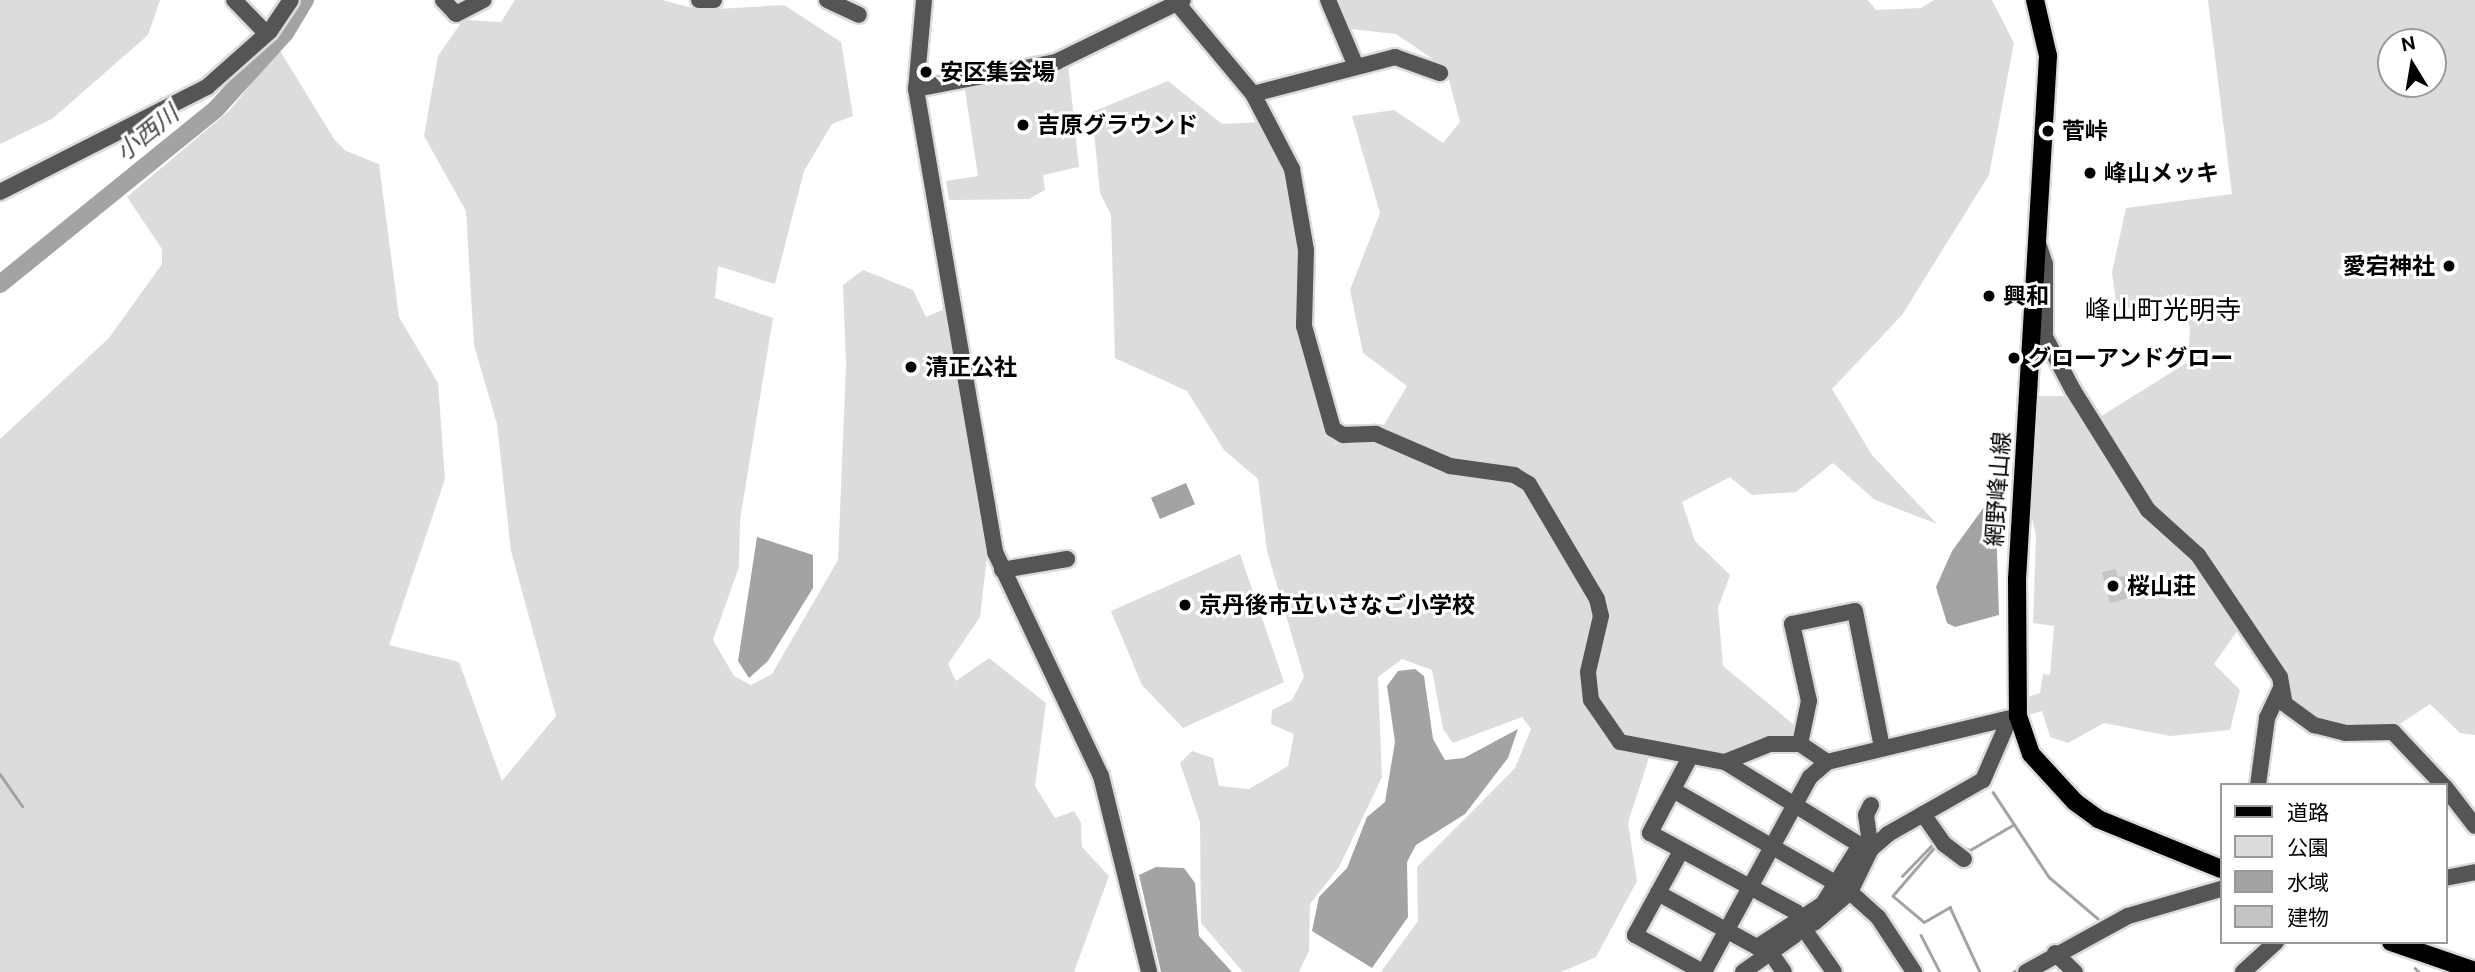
<!DOCTYPE html>
<html>
<head>
<meta charset="utf-8">
<style>
	body { margin:0 }
	#map { position:relative; width:2475px; height:972px; overflow:hidden; background:#fff; font-family:"DM Sans","Noto Sans JP",sans-serif }
	div>[style] { position:absolute }
	[style*='--x'] { left:calc(var(--x)*1px); top:calc(var(--y)*1px); width:calc(var(--w)*1px); rotate:calc(var(--a)*1deg) }
	.green>* { inset:0; background:#dcdcdc }
	.water>* { inset:0; background:#a3a3a3; transform-origin:0 0 }
	.stream>* { height:2.5px; margin:-1.25px; padding:0 1.25px; transform-origin:1.25px; border-radius:1.25px; background:#a3a3a3 }
	.river>* { height:18px; margin:-9px; padding:0 9px; transform-origin:9px; border-radius:9px; background:#a3a3a3 }
	.building>* { inset:0; background:#c4c4c4 }
	.roads { filter:drop-shadow(2px 0 #dbdbdb) drop-shadow(-2px 0 #dbdbdb) drop-shadow(0 2px #dbdbdb) drop-shadow(0 -2px #dbdbdb) }
	.minor>* { height:16px; margin:-8px; padding:0 8px; transform-origin:8px; border-radius:8px; background:#555 }
	.major>* { height:18px; margin:-9px; padding:0 9px; transform-origin:9px; border-radius:9px; background:#000 }
	.dots>* { width:19px; height:19px; translate:-50% -50%; box-sizing:border-box; border:4px solid #fff; border-radius:50% }
	span { translate:-50% -50%; white-space:nowrap; text-align:center; line-height:1.15; -webkit-text-stroke:6px #fff; paint-order:stroke }
	.poi-label { font-size:23px; color:#000; font-weight:700 }
	.left { translate:0 -50%; text-align:left }
	.right { translate:-100% -50%; text-align:right }
	.street-label { font-size:23px; color:#000 }
	.water-label { font-size:24px; color:#444; font-style:italic }
	.quarter-label { font-size:26px; color:#000 }
	.legend { position:absolute; left:2220px; top:783px; width:228px; height:161px; box-sizing:border-box; background:#fff; border:2px solid #999; margin:0; padding:9px 12px; list-style:none; font-size:21px; color:#000 }
	.legend li { display:flex; align-items:center; gap:14px; height:35px }
	.legend b { width:35px; border:2px solid #999 }
	.north { position:absolute; left:2377px; top:28px; width:70px; height:70px; box-sizing:border-box; background:#fff; border:2px solid #999; border-radius:50%; rotate:349deg; font-size:19px; font-weight:700; line-height:28px; text-align:center; color:#000 }
	.north::after { content:''; display:block; margin:auto; width:24px; height:32px; background:#000; clip-path:polygon(50% 0,100% 100%,50% 72%,0 100%) }
</style>
</head>
<body>
<div id="map">
	<div class="green">
		<i style="clip-path:polygon(0 0,160px 0,148px 35px,52px 119px,0 144px)"></i>
		<i style="clip-path:polygon(515px 0,662px 0,700px 10px,784px 5px,841px 42px,853px 116px,832px 124px,804px 171px,775px 284px,718px 266px,715px 298px,773px 318px,740px 520px,739px 567px,713px 640px,734px 676px,751px 685px,772px 674px,838px 560px,846px 365px,843px 285px,863px 270px,913px 290px,926px 317px,945px 309px,988px 548px,980px 617px,948px 664px,956px 681px,989px 658px,1046px 703px,1035px 786px,1055px 818px,1074px 811px,1081px 823px,1082px 847px,1109px 876px,1074px 972px,0 972px,0 439px,109px 338px,162px 264px,162px 249px,127px 197px,230px 110px,279px 49px,334px 139px,346px 151px,379px 164px,399px 317px,438px 383px,445px 479px,389px 645px,459px 662px,502px 781px,556px 716px,511px 551px,497px 424px,474px 345px,466px 211px,424px 136px,438px 56px,463px 20px,501px 22px)"></i>
		<i style="clip-path:polygon(1338px 0,1868px 0,1876px 10px,1921px 8px,1934px 0,1992px 0,2014px 43px,1989px 175px,1902px 315px,1832px 389px,1872px 455px,1937px 524px,1875px 500px,1833px 463px,1796px 492px,1752px 495px,1730px 477px,1682px 502px,1695px 541px,1730px 575px,1718px 608px,1723px 666px,1798px 728px,1793px 740px,1724px 755px,1653px 745px,1628px 823px,1637px 881px,1596px 957px,1561px 972px,1381px 972px,1418px 921px,1417px 867px,1515px 768px,1531px 729px,1522px 717px,1453px 743px,1443px 729px,1432px 670px,1402px 659px,1378px 677px,1382px 777px,1339px 867px,1310px 904px,1309px 951px,1299px 972px,1243px 972px,1201px 923px,1200px 822px,1180px 763px,1192px 751px,1213px 758px,1219px 786px,1249px 789px,1288px 766px,1294px 734px,1271px 724px,1272px 710px,1292px 700px,1304px 677px,1267px 551px,1258px 479px,1224px 450px,1187px 391px,1115px 358px,1111px 215px,1100px 193px,1092px 112px,1168px 81px,1222px 124px,1264px 122px,1278px 144px,1302px 249px,1297px 326px,1305px 364px,1335px 444px,1373px 443px,1407px 386px,1363px 353px,1350px 290px,1380px 213px,1352px 116px,1394px 110px,1443px 143px,1460px 122px,1446px 68px,1396px 34px,1350px 29px)"></i>
		<i style="clip-path:polygon(evenodd,2208px 0,2475px 0,2475px 735px,2460px 733px,2430px 704px,2394px 728px,2347px 731px,2296px 711px,2283px 675px,2095px 420px,2188px 362px,2190px 326px,2169px 304px,2117px 309px,2112px 272px,2126px 208px,2232px 194px,2208px 0,2391px 42px,2433px 42px,2433px 84px,2391px 84px,2391px 42px)"></i>
		<i style="clip-path:polygon(1068px 64px,1079px 167px,1043px 175px,1045px 190px,1029px 199px,949px 200px,946px 181px,978px 176px,964px 84px)"></i>
		<i style="clip-path:polygon(2036px 396px,2073px 396px,2153px 527px,2184px 548px,2240px 627px,2214px 664px,2240px 690px,2230px 730px,2170px 736px,2104px 723px,2068px 743px,2050px 737px,2042px 711px,2029px 715px,2028px 697px,2040px 693px,2043px 674px,2050px 675px,2054px 626px,2033px 623px,2036px 535px,2030px 510px)"></i>
		<i style="clip-path:polygon(1240px 554px,1284px 682px,1183px 728px,1142px 685px,1111px 611px)"></i>
	</div>
	<div class="water">
		<i style="left:1186px;top:483px;width:23px;height:38px;rotate:67deg"></i>
		<i style="clip-path:polygon(1995px 492px,1999px 615px,1955px 627px,1947px 623px,1936px 587px,1952px 551px)"></i>
		<i style="clip-path:polygon(757px 537px,813px 555px,813px 588px,768px 661px,749px 678px,738px 661px)"></i>
		<i style="clip-path:polygon(1415px 669px,1424px 676px,1433px 739px,1445px 760px,1464px 758px,1518px 729px,1508px 758px,1465px 814px,1416px 845px,1407px 862px,1408px 917px,1372px 968px,1312px 931px,1319px 897px,1347px 868px,1367px 817px,1385px 802px,1395px 742px,1387px 686px,1398px 671px)"></i>
		<i style="clip-path:polygon(1156px 867px,1184px 868px,1195px 883px,1199px 936px,1232px 972px,1161px 972px,1139px 875px)"></i>
	</div>
	<div class="stream">
		<i style="--x:0;--y:774;--w:39;--a:55"></i>
		<i style="--x:1993;--y:792;--w:102;--a:56.6"></i>
		<i style="--x:2049;--y:877;--w:70;--a:40.3"></i>
		<i style="--x:1937;--y:845;--w:67;--a:130.8"></i>
		<i style="--x:1893;--y:896;--w:40;--a:40"></i>
		<i style="--x:1924;--y:922;--w:30;--a:-30"></i>
		<i style="--x:1950;--y:907;--w:72;--a:65.2"></i>
		<i style="--x:1960;--y:847;--w:10;--a:17"></i>
		<i style="--x:1970;--y:850;--w:50;--a:-30.2"></i>
		<i style="--x:1902;--y:876;--w:47;--a:-45.9"></i>
		<i style="--x:2146;--y:903;--w:15;--a:-16"></i>
		<i style="--x:1921;--y:935;--w:42;--a:62.8"></i>
		<i style="--x:2055;--y:947;--w:42;--a:-28.4"></i>
		<i style="--x:2415;--y:968;--w:6;--a:45"></i>
		<i style="--x:2013;--y:972;--w:10;--a:-29"></i>
	</div>
	<div class="river">
		<i style="--x:0;--y:284;--w:278;--a:-39"></i>
		<i style="--x:216;--y:109;--w:103;--a:-47.8"></i>
		<i style="--x:285;--y:33;--w:39;--a:-59"></i>
	</div>
	<div class="building">
		<i style="clip-path:polygon(2116px 569px,2118px 577px,2125px 576px,2129px 598px,2110px 603px,2102px 572px)"></i>
	</div>
	<div class="roads">
		<div class="minor">
			<i style="--x:234;--y:0;--w:47;--a:45.9"></i>
			<i style="--x:443;--y:0;--w:19;--a:47"></i>
			<i style="--x:456;--y:14;--w:31;--a:-27"></i>
			<i style="--x:699;--y:0;--w:15;--a:0"></i>
			<i style="--x:827;--y:0;--w:35;--a:25"></i>
			<i style="--x:924;--y:0;--w:89;--a:95.1"></i>
			<i style="--x:916;--y:89;--w:470;--a:80.3"></i>
			<i style="--x:995;--y:552;--w:248;--a:64.7"></i>
			<i style="--x:1101;--y:776;--w:202;--a:76.2"></i>
			<i style="--x:1328;--y:0;--w:69;--a:67.1"></i>
			<i style="--x:1177;--y:3;--w:119;--a:50.1"></i>
			<i style="--x:1253;--y:94;--w:85;--a:62.5"></i>
			<i style="--x:1292;--y:169;--w:82;--a:80.2"></i>
			<i style="--x:1306;--y:250;--w:76;--a:91.5"></i>
			<i style="--x:1304;--y:326;--w:107;--a:74.3"></i>
			<i style="--x:1333;--y:429;--w:12;--a:31"></i>
			<i style="--x:1343;--y:435;--w:33;--a:-2"></i>
			<i style="--x:1376;--y:434;--w:81;--a:23.4"></i>
			<i style="--x:1450;--y:466;--w:65;--a:8"></i>
			<i style="--x:1514;--y:475;--w:17;--a:31"></i>
			<i style="--x:1529;--y:484;--w:134;--a:59.4"></i>
			<i style="--x:1597;--y:599;--w:17;--a:77"></i>
			<i style="--x:1601;--y:616;--w:57;--a:103.1"></i>
			<i style="--x:1588;--y:672;--w:28;--a:84"></i>
			<i style="--x:1591;--y:700;--w:51;--a:55.4"></i>
			<i style="--x:1620;--y:742;--w:107;--a:10.8"></i>
			<i style="--x:1725;--y:762;--w:158;--a:31.6"></i>
			<i style="--x:1860;--y:845;--w:70;--a:122.1"></i>
			<i style="--x:1823;--y:904;--w:79;--a:146.9"></i>
			<i style="--x:1757;--y:947;--w:113;--a:-151.4"></i>
			<i style="--x:916;--y:89;--w:143;--a:-10.9"></i>
			<i style="--x:1056;--y:62;--w:141;--a:-26"></i>
			<i style="--x:1253;--y:94;--w:147;--a:-14.6"></i>
			<i style="--x:1395;--y:57;--w:48;--a:19.6"></i>
			<i style="--x:0;--y:192;--w:232;--a:-26.9"></i>
			<i style="--x:207;--y:87;--w:84;--a:-41.6"></i>
			<i style="--x:270;--y:31;--w:37;--a:-56"></i>
			<i style="--x:2039;--y:246;--w:19;--a:72"></i>
			<i style="--x:2045;--y:264;--w:73;--a:90"></i>
			<i style="--x:2045;--y:337;--w:60;--a:62.2"></i>
			<i style="--x:2073;--y:390;--w:142;--a:58"></i>
			<i style="--x:2148;--y:510;--w:67;--a:42"></i>
			<i style="--x:2198;--y:555;--w:147;--a:56.1"></i>
			<i style="--x:2280;--y:677;--w:27;--a:80"></i>
			<i style="--x:2285;--y:704;--w:36;--a:36"></i>
			<i style="--x:2314;--y:725;--w:32;--a:14"></i>
			<i style="--x:2345;--y:733;--w:48;--a:-1.2"></i>
			<i style="--x:2393;--y:732;--w:73;--a:46.7"></i>
			<i style="--x:1002;--y:570;--w:66;--a:-9.6"></i>
			<i style="--x:1690;--y:757;--w:86;--a:117.8"></i>
			<i style="--x:1650;--y:833;--w:166;--a:28.4"></i>
			<i style="--x:1796;--y:912;--w:10;--a:66"></i>
			<i style="--x:1725;--y:762;--w:48;--a:-21.8"></i>
			<i style="--x:1770;--y:744;--w:30;--a:0"></i>
			<i style="--x:1827;--y:762;--w:32;--a:-146"></i>
			<i style="--x:1800;--y:744;--w:44;--a:-78.2"></i>
			<i style="--x:1809;--y:701;--w:79;--a:-102.4"></i>
			<i style="--x:1792;--y:624;--w:64;--a:-11.7"></i>
			<i style="--x:1855;--y:611;--w:139;--a:78.8"></i>
			<i style="--x:2258;--y:785;--w:68;--a:-82.3"></i>
			<i style="--x:2267;--y:718;--w:33;--a:-65"></i>
			<i style="--x:2445;--y:787;--w:49;--a:52.4"></i>
			<i style="--x:1673;--y:790;--w:191;--a:29.8"></i>
			<i style="--x:1871;--y:805;--w:11;--a:117"></i>
			<i style="--x:1866;--y:815;--w:34;--a:82"></i>
			<i style="--x:1923;--y:814;--w:37;--a:55"></i>
			<i style="--x:1944;--y:844;--w:25;--a:37"></i>
			<i style="--x:1681;--y:851;--w:96;--a:118.7"></i>
			<i style="--x:1635;--y:935;--w:77;--a:28.6"></i>
			<i style="--x:2445;--y:878;--w:31;--a:-11"></i>
			<i style="--x:1850;--y:892;--w:38;--a:42"></i>
			<i style="--x:1878;--y:917;--w:66;--a:56.8"></i>
			<i style="--x:1814;--y:923;--w:48;--a:-40.7"></i>
			<i style="--x:1850;--y:892;--w:48;--a:-64"></i>
			<i style="--x:1871;--y:849;--w:23;--a:-41"></i>
			<i style="--x:1888;--y:834;--w:109;--a:-29.6"></i>
			<i style="--x:1983;--y:780;--w:65;--a:-66.6"></i>
			<i style="--x:1804;--y:929;--w:52;--a:55.1"></i>
			<i style="--x:1770;--y:952;--w:24;--a:55"></i>
			<i style="--x:2055;--y:953;--w:28;--a:44"></i>
			<i style="--x:1704;--y:972;--w:222;--a:-61.5"></i>
			<i style="--x:1810;--y:777;--w:23;--a:-41"></i>
			<i style="--x:1827;--y:762;--w:196;--a:-13.5"></i>
			<i style="--x:1743;--y:972;--w:64;--a:-35.4"></i>
			<i style="--x:2026;--y:972;--w:116;--a:-28.8"></i>
			<i style="--x:2128;--y:916;--w:97;--a:-16.2"></i>
			<i style="--x:2243;--y:972;--w:45;--a:-42.3"></i>
		</div>
		<div class="major">
			<i style="--x:2035;--y:0;--w:57;--a:76.9"></i>
			<i style="--x:2048;--y:56;--w:524;--a:93.39"></i>
			<i style="--x:2017;--y:579;--w:137;--a:89.6"></i>
			<i style="--x:2018;--y:716;--w:40;--a:71.1"></i>
			<i style="--x:2031;--y:754;--w:65;--a:47.5"></i>
			<i style="--x:2075;--y:802;--w:29;--a:36"></i>
			<i style="--x:2098;--y:819;--w:133;--a:22.1"></i>
			<i style="--x:2391;--y:942;--w:89;--a:19"></i>
		</div>
	</div>
	<div class="dots">
		<i style="left:926px;top:72px;background:#000"></i>
		<i style="left:1023px;top:125px;background:#000"></i>
		<i style="left:2048px;top:131px;background:#000"></i>
		<i style="left:2090px;top:173px;background:#000"></i>
		<i style="left:2449px;top:266px;background:#000"></i>
		<i style="left:1989px;top:296px;background:#000"></i>
		<i style="left:2014px;top:358px;background:#000"></i>
		<i style="left:911px;top:367px;background:#000"></i>
		<i style="left:2113px;top:586px;background:#000"></i>
		<i style="left:1185px;top:605px;background:#000"></i>
	</div>
	<div class="poi-label">
		<span class="left" style="left:940px;top:72px">安区集会場</span>
		<span class="left" style="left:1037px;top:125px">吉原グラウンド</span>
		<span class="left" style="left:2062px;top:131px">菅峠</span>
		<span class="left" style="left:2104px;top:173px">峰山メッキ</span>
		<span class="right" style="left:2435px;top:266px">愛宕神社</span>
		<span class="left" style="left:2003px;top:296px">興和</span>
		<span class="left" style="left:2028px;top:358px">グローアンドグロー</span>
		<span class="left" style="left:925px;top:367px">清正公社</span>
		<span class="left" style="left:2127px;top:586px">桜山荘</span>
		<span class="left" style="left:1199px;top:605px">京丹後市立いさなご小学校</span>
	</div>
	<div class="street-label">
		<span style="left:1998px;top:489px;rotate:-86deg">網野峰山線</span>
	</div>
	<div class="water-label">
		<span style="left:147px;top:133px;rotate:-39deg">小西川</span>
	</div>
	<div class="quarter-label">
		<span style="left:2163px;top:311px">峰山町光明寺</span>
	</div>
	<ul class="legend">
	<li><b style="height:9px;background:#000"></b>道路</li>
	<li><b style="height:19px;background:#dcdcdc"></b>公園</li>
	<li><b style="height:19px;background:#a3a3a3"></b>水域</li>
	<li><b style="height:19px;background:#c4c4c4"></b>建物</li>
	</ul>
	<div class="north">N</div>
</div>
</body>
</html>
